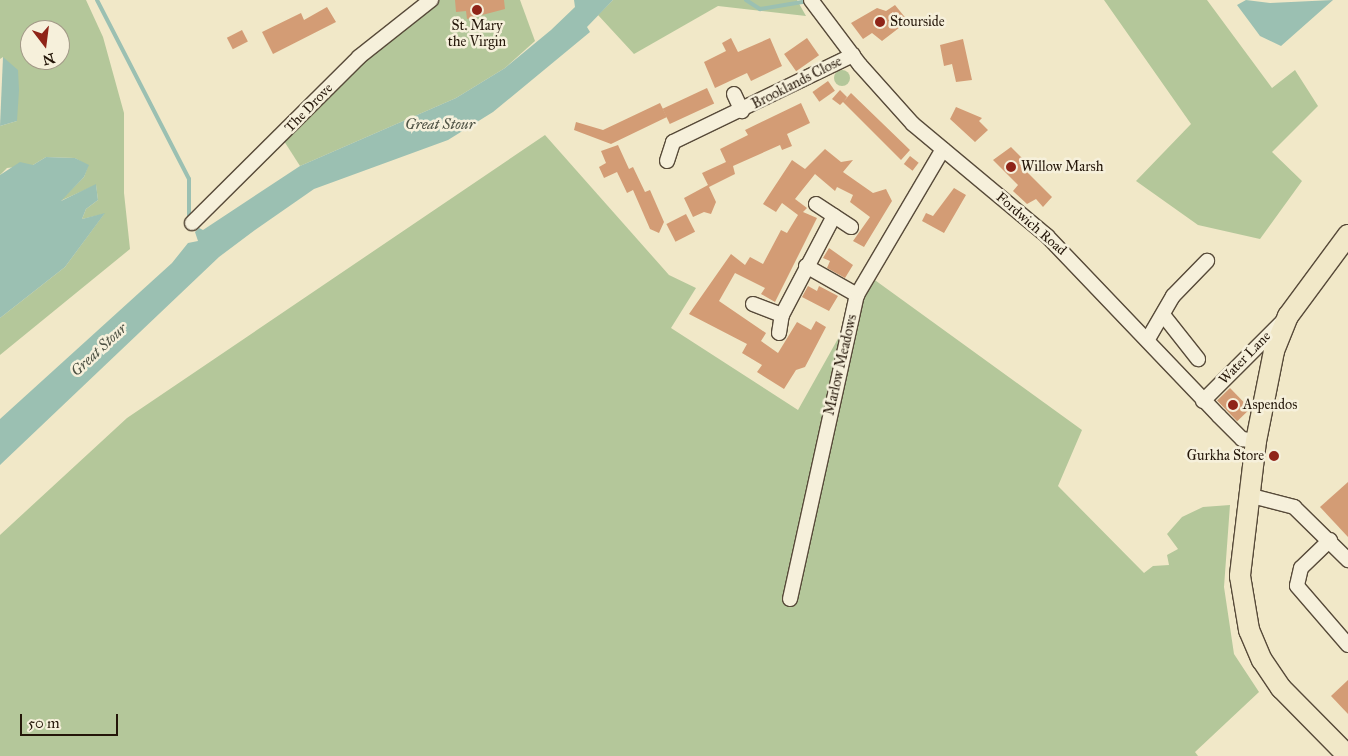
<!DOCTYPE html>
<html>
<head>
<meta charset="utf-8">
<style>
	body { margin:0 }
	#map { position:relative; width:1348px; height:756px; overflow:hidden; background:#f1e8c8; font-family:"IM FELL Great Primer",serif }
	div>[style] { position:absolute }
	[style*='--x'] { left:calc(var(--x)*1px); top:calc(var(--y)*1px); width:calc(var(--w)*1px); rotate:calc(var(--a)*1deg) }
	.green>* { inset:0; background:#b4c79a }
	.round { border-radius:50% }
	.water>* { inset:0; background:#9bc0b2 }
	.stream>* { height:4px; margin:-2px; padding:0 2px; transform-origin:2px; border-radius:2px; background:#9bc0b2 }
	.building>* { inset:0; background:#d39c75; transform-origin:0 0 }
	.roads { filter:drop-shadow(1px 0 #574a39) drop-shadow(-1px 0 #574a39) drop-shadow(0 1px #574a39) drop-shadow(0 -1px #574a39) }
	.minor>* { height:14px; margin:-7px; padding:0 7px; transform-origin:7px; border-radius:7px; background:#f6f0db }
	.highway>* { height:20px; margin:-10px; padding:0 10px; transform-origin:10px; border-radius:10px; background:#f1e8c8 }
	.dots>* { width:14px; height:14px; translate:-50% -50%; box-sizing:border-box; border:2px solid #f6f0db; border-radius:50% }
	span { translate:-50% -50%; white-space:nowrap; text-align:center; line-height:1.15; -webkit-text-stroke:5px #f6f0db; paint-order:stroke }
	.poi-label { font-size:14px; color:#241609 }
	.left { translate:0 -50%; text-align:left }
	.right { translate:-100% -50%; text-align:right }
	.street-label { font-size:14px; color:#241609 }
	.water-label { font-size:15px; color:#4e5244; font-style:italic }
	.north { position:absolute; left:20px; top:20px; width:50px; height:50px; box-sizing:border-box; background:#f6f0db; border:1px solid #a29987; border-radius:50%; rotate:165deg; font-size:14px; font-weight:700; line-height:20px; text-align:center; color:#241609 }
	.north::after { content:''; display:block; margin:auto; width:18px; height:22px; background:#8f2418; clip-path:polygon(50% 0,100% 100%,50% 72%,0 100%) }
	.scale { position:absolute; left:20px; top:714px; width:98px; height:22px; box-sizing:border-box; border:2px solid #241609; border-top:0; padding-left:6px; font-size:15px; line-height:18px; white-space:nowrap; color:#241609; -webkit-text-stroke:4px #f6f0db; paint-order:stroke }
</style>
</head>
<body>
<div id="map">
	<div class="green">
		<i style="clip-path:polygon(evenodd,0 0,86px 0,103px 37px,124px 113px,124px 193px,130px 249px,0 355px,0 318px,65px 267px,104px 214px,82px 219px,86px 209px,98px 200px,96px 185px,60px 201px,84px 177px,88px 166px,75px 158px,46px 157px,33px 165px,7px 168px,0 175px,0 126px,17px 121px,3px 57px,0 59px,0 0,30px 30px,60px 30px,60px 60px,30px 60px,30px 30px)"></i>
		<i style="clip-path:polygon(436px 0,520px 0,535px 41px,505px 68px,456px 98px,300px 166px,284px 141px,359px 66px)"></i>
		<i style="clip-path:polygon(613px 0,797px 0,806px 16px,718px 6px,634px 54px,598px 15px)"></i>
		<i style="clip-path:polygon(1104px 0,1207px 0,1272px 88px,1295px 70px,1318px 106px,1272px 152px,1302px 181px,1260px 239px,1198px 225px,1136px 181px,1191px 124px)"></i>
		<i class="round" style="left:834px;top:70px;width:16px;height:16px"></i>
		<i style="clip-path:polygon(545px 135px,669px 275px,696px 288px,671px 328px,798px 410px,872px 278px,1082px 430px,1058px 486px,1144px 573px,1153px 566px,1169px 565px,1167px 555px,1178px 549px,1167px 534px,1182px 517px,1203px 507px,1230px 505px,1224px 587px,1234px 654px,1259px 692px,1195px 752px,1198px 756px,0 756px,0 535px,127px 418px)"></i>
	</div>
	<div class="water">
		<i style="clip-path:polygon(574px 0,613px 0,587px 27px,590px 32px,493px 112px,448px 140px,314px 189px,255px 230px,219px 257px,0 465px,0 419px,172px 263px,188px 243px,198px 241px,195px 232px,199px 228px,203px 230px,300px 166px,456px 98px,505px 68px,551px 30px,575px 7px)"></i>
		<i style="clip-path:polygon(1246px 0,1270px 3px,1333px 0,1281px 46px,1260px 36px,1237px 5px)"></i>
		<i style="clip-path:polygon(3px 57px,18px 70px,19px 90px,17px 121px,0 126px)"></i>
		<i style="clip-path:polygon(46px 157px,75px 158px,89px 165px,84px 177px,61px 201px,96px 184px,98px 200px,86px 209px,82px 219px,105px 213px,65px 267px,0 318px,0 175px,20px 162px,33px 165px)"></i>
	</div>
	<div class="stream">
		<i style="--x:97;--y:0;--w:201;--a:62.8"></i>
		<i style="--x:189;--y:179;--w:40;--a:90"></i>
		<i style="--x:746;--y:0;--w:17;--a:33"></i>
		<i style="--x:760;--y:9;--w:49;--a:-9.5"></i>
	</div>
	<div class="building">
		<i style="clip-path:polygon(455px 0,504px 0,505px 9px,467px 19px,466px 11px,456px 12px)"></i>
		<i style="clip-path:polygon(895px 5px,908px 21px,882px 41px,872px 33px,863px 39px,851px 23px,877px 8px,886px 11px)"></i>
		<i style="clip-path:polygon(327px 7px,336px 22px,273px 54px,262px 32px,301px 13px,304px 20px)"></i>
		<i style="left:242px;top:30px;width:13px;height:17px;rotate:63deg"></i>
		<i style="clip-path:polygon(731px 38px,738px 52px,770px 38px,782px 66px,751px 81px,747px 73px,715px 88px,704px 62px,726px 51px,722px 43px)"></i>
		<i style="left:807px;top:38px;width:21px;height:28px;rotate:55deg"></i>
		<i style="clip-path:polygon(963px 39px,972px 80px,956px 82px,952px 64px,944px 66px,940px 45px)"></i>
		<i style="left:828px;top:81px;width:12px;height:19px;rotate:55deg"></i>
		<i style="left:707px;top:88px;width:17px;height:49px;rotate:65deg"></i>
		<i style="clip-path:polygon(840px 90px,847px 97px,844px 101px,851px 93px,910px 150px,901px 160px,843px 102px,840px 105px,832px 99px)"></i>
		<i style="clip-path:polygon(660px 103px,667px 117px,611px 144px,574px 130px,576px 122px,603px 130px)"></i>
		<i style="clip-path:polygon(801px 103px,810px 123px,787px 134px,792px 146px,782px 150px,780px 145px,733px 166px,735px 174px,709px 187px,716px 202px,711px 214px,704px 212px,693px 217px,684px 198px,708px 185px,702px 173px,726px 162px,720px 149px,748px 135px,745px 130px)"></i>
		<i style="clip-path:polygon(956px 107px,982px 118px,979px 121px,988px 130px,975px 142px,950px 119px)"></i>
		<i style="clip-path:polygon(618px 145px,629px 169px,633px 167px,645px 192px,650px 190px,664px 222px,659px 233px,650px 229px,633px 190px,627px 193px,617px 172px,604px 178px,599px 167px,606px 163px,601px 151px)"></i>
		<i style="clip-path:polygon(1011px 147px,1023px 159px,1019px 163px,1026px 171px,1052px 197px,1043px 207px,1036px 199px,1027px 204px,1013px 191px,1018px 185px,993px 160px)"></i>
		<i style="clip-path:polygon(825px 149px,841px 162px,853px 160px,843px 172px,873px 193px,886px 189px,892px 201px,864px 247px,853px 241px,870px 217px,850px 202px,853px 195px,837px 187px,835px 191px,815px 174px,795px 199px,807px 208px,803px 212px,817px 218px,775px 302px,761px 294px,765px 288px,735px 273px,719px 301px,766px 333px,761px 341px,778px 353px,797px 322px,811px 330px,816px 321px,826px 327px,805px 367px,796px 370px,784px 389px,757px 372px,762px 365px,742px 353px,747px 344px,689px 314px,731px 254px,745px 265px,750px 257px,763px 264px,781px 230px,787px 233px,798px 215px,782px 203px,776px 212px,763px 204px,792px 160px,805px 169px)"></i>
		<i style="left:910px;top:156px;width:11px;height:10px;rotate:38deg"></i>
		<i style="clip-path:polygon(954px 188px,966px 195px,944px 233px,922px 221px,926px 213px,933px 216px)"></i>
		<i style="left:686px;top:214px;width:20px;height:22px;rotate:63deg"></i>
		<i style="clip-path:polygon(829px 248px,853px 265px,845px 278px,827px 268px,830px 261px,823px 258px)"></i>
		<i style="clip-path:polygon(808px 286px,817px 291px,819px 286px,838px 296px,829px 311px,802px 297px)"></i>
		<i style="left:1230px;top:388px;width:29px;height:18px;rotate:46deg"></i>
		<i style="clip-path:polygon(1348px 482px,1348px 537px,1320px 507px)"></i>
		<i style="clip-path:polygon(1348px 680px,1348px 714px,1331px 696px)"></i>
	</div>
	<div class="roads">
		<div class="minor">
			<i style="--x:811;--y:0;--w:81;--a:53"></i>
			<i style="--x:860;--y:65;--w:79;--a:48.1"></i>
			<i style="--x:913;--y:124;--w:175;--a:39.9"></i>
			<i style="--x:1047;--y:236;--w:249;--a:46.3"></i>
			<i style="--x:1219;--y:416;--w:33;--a:45"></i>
			<i style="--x:1242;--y:439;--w:14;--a:8"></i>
			<i style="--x:734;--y:94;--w:19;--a:65"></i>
			<i style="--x:667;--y:161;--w:20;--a:-72"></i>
			<i style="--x:673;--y:142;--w:200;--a:-25.8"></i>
			<i style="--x:816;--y:204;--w:42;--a:33.3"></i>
			<i style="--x:192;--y:223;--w:235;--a:-44.8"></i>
			<i style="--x:359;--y:57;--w:92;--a:-38.4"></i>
			<i style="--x:806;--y:266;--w:59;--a:29.6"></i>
			<i style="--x:753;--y:304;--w:31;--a:21"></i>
			<i style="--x:1164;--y:316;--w:55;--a:51.7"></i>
			<i style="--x:779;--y:333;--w:18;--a:-81"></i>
			<i style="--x:782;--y:315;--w:112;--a:-62.3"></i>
			<i style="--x:1148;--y:339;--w:50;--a:-59.8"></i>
			<i style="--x:1173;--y:296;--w:49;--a:-45.8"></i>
			<i style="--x:1203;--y:401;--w:115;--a:-45"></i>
			<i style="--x:1248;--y:495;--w:48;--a:14.6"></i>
			<i style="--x:1294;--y:507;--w:76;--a:44.5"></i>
			<i style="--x:1330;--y:540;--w:40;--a:136"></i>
			<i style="--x:1301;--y:568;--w:18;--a:103"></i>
			<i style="--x:1297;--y:586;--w:78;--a:49.2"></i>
			<i style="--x:790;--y:599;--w:311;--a:-77.6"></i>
			<i style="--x:857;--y:295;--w:169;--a:-59.5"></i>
		</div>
		<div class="highway">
			<i style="--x:1348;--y:235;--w:101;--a:126.5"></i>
			<i style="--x:1288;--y:316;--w:38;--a:112"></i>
			<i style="--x:1274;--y:351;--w:92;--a:101.3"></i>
			<i style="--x:1256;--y:441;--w:136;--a:96.8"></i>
			<i style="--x:1240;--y:576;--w:55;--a:80.5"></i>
			<i style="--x:1249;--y:630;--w:33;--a:67"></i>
			<i style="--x:1262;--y:660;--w:34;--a:56"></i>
			<i style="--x:1281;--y:688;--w:95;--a:45.4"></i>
		</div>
	</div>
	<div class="dots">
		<i style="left:477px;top:10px;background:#8f2418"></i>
		<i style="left:880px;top:22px;background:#8f2418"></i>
		<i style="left:1011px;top:167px;background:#8f2418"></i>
		<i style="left:1233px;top:405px;background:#8f2418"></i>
		<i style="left:1274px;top:456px;background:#8f2418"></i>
	</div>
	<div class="poi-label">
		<span class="left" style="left:890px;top:22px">Stourside</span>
		<span style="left:477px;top:34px">St. Mary<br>the Virgin</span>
		<span class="left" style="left:1021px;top:167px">Willow Marsh</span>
		<span class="left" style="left:1243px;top:405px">Aspendos</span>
		<span class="right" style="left:1264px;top:456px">Gurkha Store</span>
	</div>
	<div class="street-label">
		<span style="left:797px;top:83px;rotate:-27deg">Brooklands Close</span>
		<span style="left:309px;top:108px;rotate:-46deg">The Drove</span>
		<span style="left:1031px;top:224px;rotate:41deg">Fordwich Road</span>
		<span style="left:1245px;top:358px;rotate:-46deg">Water Lane</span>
		<span style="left:841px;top:365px;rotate:-77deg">Marlow Meadows</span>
	</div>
	<div class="water-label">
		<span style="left:440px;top:125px">Great Stour</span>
		<span style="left:99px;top:350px;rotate:-43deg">Great Stour</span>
	</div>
	<div class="north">N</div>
	<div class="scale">50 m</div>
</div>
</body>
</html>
